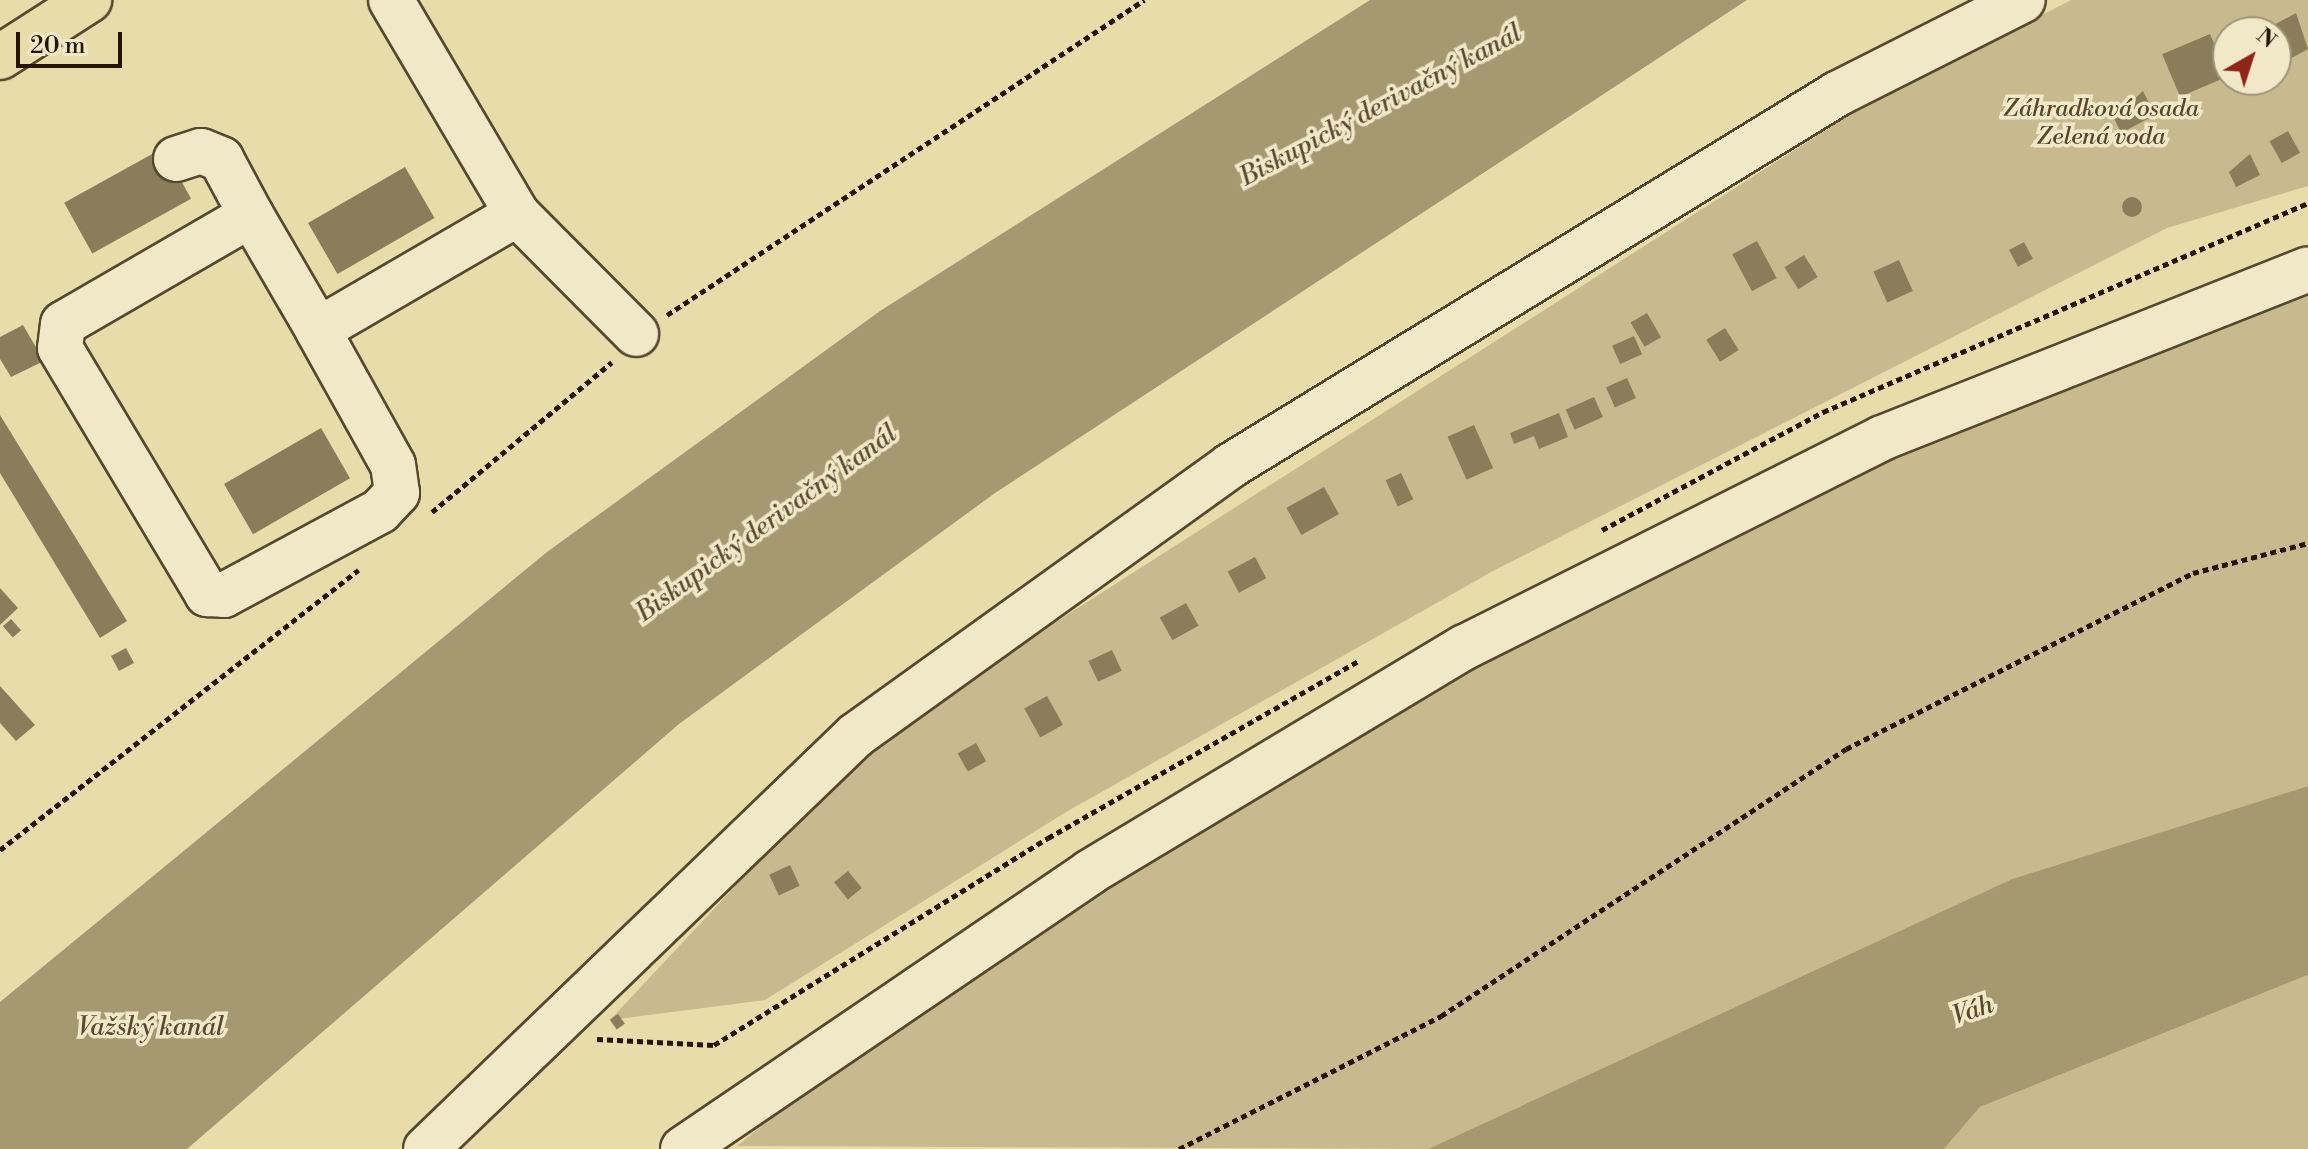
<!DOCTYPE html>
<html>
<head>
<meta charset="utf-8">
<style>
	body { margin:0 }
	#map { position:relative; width:2308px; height:1149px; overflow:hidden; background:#e9dcab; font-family:"Libre Bodoni",serif }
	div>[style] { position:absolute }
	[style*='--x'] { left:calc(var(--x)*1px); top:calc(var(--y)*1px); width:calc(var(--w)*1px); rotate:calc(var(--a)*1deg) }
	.green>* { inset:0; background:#c8ba8e }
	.water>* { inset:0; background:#a69972 }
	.building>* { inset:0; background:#8b7d5a; transform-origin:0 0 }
	.round { border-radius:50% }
	.path>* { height:5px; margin-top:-2.5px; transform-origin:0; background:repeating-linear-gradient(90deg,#251602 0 6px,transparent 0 10px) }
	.roads { filter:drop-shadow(2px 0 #56482c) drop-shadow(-2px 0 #56482c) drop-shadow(0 2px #56482c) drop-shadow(0 -2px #56482c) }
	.minor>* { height:44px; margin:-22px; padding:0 22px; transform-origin:22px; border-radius:22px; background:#f1e8c8 }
	.major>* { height:44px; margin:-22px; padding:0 22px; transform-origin:22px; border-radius:22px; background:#e9dcab }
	span { translate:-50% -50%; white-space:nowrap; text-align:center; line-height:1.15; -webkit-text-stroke:7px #f1e8c8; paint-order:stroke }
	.park-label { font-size:24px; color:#56472c; font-style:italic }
	.water-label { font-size:26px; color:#594a2f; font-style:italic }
	.north { position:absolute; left:2212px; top:16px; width:80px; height:80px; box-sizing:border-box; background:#f1e8c8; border:2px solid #9f9479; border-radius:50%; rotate:39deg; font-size:22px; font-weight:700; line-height:32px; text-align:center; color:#251602 }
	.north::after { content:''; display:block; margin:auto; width:28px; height:36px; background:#8f2418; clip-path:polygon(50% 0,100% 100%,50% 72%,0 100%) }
	.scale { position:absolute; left:16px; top:32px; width:106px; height:36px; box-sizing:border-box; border:4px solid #251602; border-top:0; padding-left:10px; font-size:24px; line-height:28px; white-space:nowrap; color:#251602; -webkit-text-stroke:6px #f1e8c8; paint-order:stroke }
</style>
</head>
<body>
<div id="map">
	<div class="green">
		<i style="clip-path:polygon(evenodd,2071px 0,2308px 0,2308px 186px,2167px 228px,1495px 570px,1066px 812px,765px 1000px,610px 1020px,838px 776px,990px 664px,1851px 114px,2071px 0,2228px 32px,2276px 32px,2276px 80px,2228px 80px,2228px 32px)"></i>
		<i style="clip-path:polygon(2308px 286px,2308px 786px,2012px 879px,1428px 1149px,737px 1146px,801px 1093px,1080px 900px,1315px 758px,1623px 587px,2110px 357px)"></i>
		<i style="clip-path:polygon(2308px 975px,2308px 1149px,1944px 1149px,1980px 1107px)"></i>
	</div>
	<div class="water">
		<i style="clip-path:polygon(1370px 0,1747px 0,995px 493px,679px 724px,187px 1149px,0 1149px,0 1002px,547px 552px,880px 311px)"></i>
		<i style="clip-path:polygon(2308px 786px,2308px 975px,1980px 1107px,1944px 1149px,1428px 1149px,2012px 879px)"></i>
	</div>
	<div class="building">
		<i style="clip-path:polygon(2296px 13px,2308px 49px,2288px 60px,2270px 27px)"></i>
		<i style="left:2210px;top:34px;width:46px;height:52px;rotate:67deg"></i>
		<i style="clip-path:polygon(2143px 91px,2155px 115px,2121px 133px,2114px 118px)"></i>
		<i style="left:2288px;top:131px;width:25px;height:21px;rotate:61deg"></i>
		<i style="left:163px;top:148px;width:58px;height:113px;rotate:61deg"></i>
		<i style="clip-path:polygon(2250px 154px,2260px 175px,2236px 187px,2229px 172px)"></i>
		<i style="left:405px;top:167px;width:59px;height:112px;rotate:60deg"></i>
		<i class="round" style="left:2122px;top:197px;width:20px;height:20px"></i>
		<i style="left:1757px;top:241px;width:42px;height:28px;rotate:62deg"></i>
		<i style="left:2024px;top:242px;width:19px;height:17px;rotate:62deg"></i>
		<i style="left:1804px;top:255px;width:26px;height:23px;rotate:58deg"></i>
		<i style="left:1899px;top:260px;width:34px;height:28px;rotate:66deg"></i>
		<i style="left:1647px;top:313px;width:28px;height:19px;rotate:60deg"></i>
		<i style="clip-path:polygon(23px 325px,44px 361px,11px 377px,0 359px,0 337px)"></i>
		<i style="left:1725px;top:328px;width:26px;height:22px;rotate:58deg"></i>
		<i style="left:1634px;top:336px;width:20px;height:24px;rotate:66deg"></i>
		<i style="left:1627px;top:378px;width:22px;height:23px;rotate:66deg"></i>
		<i style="left:1594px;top:397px;width:22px;height:31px;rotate:66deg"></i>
		<i style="clip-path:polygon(1559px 413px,1568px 437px,1539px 449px,1534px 436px,1514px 444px,1510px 433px)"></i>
		<i style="clip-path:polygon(0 415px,127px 621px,100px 638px,0 473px)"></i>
		<i style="left:1474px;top:425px;width:47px;height:29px;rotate:66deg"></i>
		<i style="left:321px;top:428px;width:58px;height:112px;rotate:60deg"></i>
		<i style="left:1401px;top:473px;width:29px;height:17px;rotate:65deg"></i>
		<i style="left:1324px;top:487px;width:31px;height:43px;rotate:61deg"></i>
		<i style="left:1255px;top:557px;width:24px;height:31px;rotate:62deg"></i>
		<i style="clip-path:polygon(0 588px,18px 608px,0 625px)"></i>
		<i style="left:1186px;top:603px;width:26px;height:30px;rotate:61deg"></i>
		<i style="left:11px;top:619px;width:15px;height:11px;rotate:48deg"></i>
		<i style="left:126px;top:648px;width:17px;height:17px;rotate:62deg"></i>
		<i style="left:1112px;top:650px;width:23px;height:26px;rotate:65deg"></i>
		<i style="clip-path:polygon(0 686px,35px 725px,16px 741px,0 723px)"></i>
		<i style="left:1047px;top:696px;width:33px;height:26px;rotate:61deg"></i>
		<i style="left:976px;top:743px;width:21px;height:21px;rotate:61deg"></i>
		<i style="left:790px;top:865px;width:23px;height:23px;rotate:65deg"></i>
		<i style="left:848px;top:871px;width:22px;height:18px;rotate:51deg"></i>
		<i style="left:618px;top:1014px;width:12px;height:10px;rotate:55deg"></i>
	</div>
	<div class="path">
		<i style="--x:667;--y:315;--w:572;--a:-33.44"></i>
		<i style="--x:432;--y:512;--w:234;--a:-39.8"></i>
		<i style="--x:1602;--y:530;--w:251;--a:-28.1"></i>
		<i style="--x:1823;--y:412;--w:528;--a:-23.31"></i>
		<i style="--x:0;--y:850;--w:455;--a:-38"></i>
		<i style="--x:597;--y:1039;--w:117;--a:2.9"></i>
		<i style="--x:714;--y:1045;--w:393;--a:-31.8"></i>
		<i style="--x:1048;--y:838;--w:356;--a:-29.7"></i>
		<i style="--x:1179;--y:1149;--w:294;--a:-26.9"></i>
		<i style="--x:1441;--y:1016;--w:485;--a:-33.4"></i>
		<i style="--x:1846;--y:749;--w:389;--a:-26.9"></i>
		<i style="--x:2193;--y:573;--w:119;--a:-14.6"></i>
	</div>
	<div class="roads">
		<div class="minor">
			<i style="--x:391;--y:0;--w:248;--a:59.5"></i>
			<i style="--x:517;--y:214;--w:169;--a:45.2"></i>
			<i style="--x:176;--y:159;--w:26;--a:-18"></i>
			<i style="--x:201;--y:151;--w:22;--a:22"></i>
			<i style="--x:221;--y:159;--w:64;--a:61.8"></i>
			<i style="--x:318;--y:330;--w:133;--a:-120.2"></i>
			<i style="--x:251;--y:215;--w:217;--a:149.9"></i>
			<i style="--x:63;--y:324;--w:24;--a:97"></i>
			<i style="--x:60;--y:348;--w:287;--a:59.1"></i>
			<i style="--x:207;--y:594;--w:17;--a:3"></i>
			<i style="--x:224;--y:595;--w:177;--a:-28.3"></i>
			<i style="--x:380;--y:511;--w:25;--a:-47"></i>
			<i style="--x:397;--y:493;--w:28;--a:-98"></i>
			<i style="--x:393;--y:465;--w:154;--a:-119.1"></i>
			<i style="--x:318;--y:330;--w:230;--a:-30.2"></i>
			<i style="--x:426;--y:1149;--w:597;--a:-43.91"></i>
			<i style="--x:856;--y:735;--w:461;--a:-35.7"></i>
			<i style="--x:1230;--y:466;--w:712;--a:-31.5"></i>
			<i style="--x:1837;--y:94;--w:208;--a:-26.8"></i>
			<i style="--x:683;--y:1149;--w:492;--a:-34.2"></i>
			<i style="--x:1090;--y:872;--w:437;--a:-31"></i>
			<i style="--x:1465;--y:647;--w:466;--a:-26.6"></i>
			<i style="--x:1882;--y:438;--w:458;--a:-21.6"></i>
		</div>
		<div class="major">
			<i style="--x:0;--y:57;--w:106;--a:-32.6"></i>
		</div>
	</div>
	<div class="park-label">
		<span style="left:2101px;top:124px">Záhradková osada<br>Zelená voda</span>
	</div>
	<div class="water-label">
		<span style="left:1381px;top:106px;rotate:-28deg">Biskupický derivačný kanál</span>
		<span style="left:767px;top:524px;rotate:-36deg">Biskupický derivačný kanál</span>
		<span style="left:1973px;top:1011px;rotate:-19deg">Váh</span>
		<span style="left:151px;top:1028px">Važský kanál</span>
	</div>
	<div class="north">N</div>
	<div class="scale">20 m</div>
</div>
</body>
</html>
